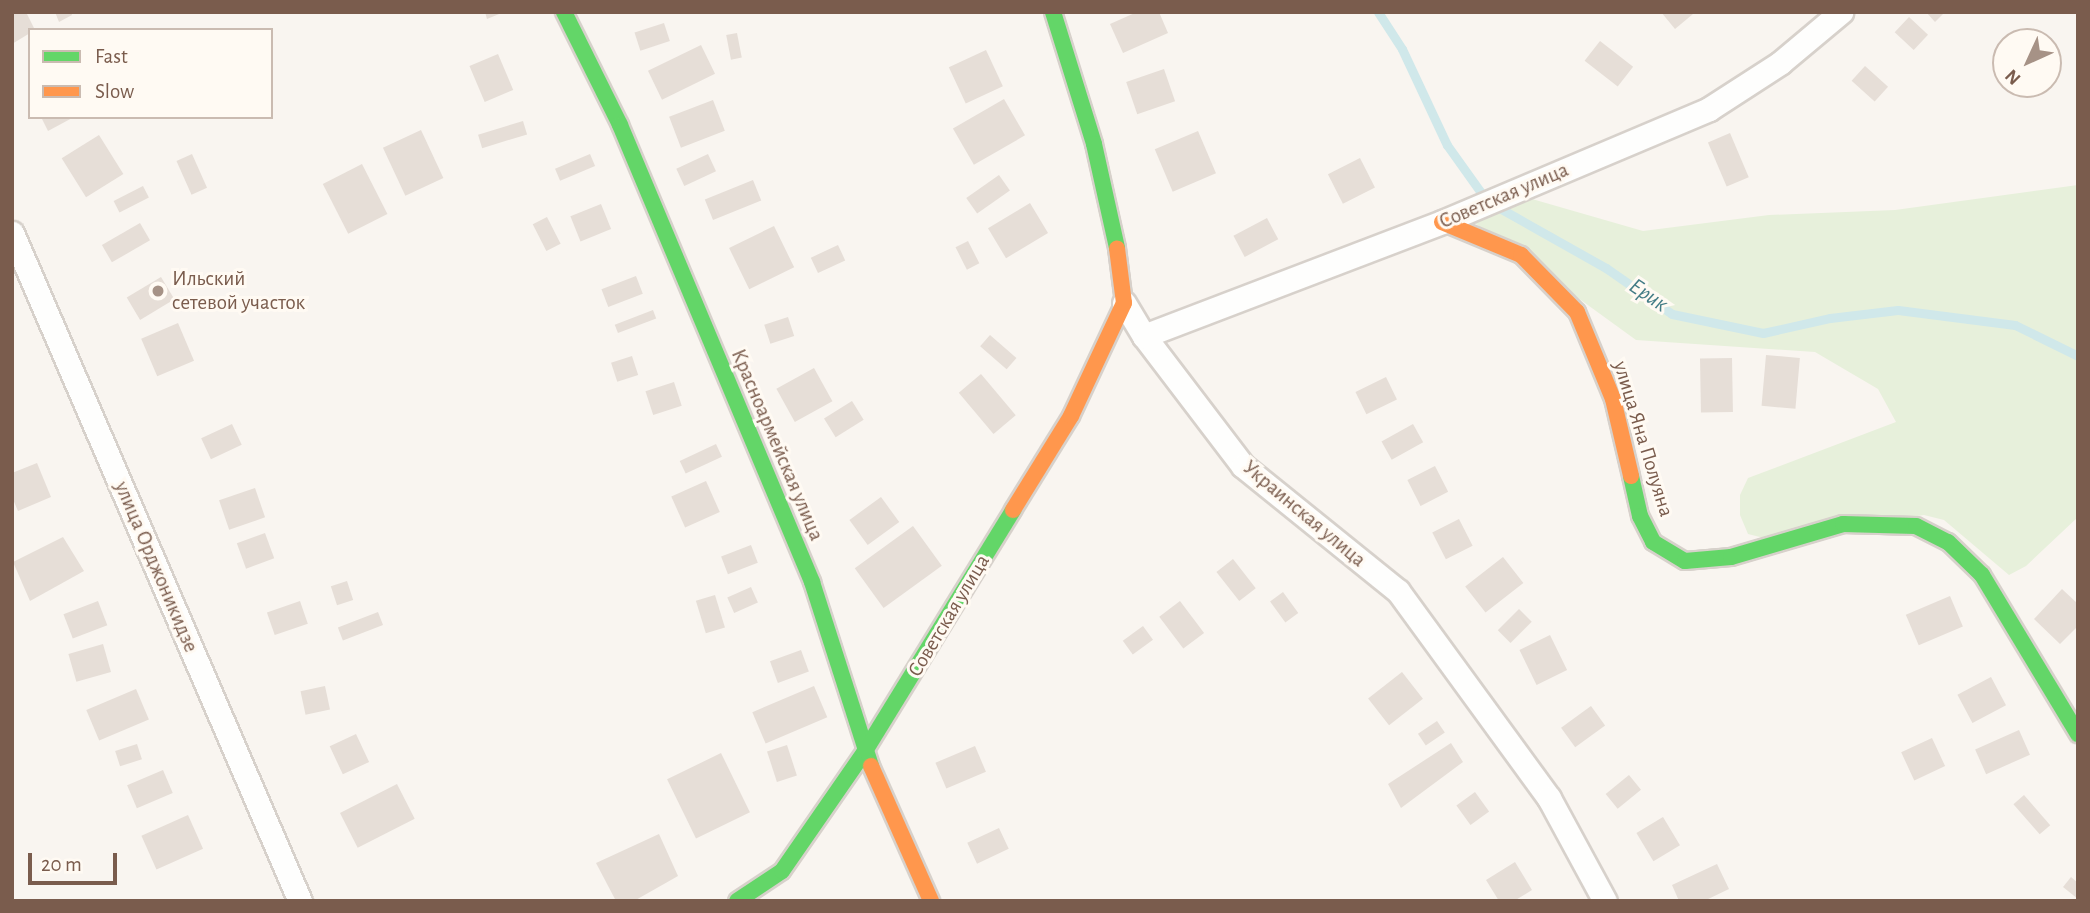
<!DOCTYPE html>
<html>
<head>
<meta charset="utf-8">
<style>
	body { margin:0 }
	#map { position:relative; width:2090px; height:913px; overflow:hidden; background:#f9f5f0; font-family:"Alegreya Sans",sans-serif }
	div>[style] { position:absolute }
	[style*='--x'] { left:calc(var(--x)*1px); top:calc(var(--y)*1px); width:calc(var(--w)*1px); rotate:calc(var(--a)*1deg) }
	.green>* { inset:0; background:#e7f0db }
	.stream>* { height:9px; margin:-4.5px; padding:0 4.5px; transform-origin:4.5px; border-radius:4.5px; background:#d0e8ea }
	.building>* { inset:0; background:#e6ded7; transform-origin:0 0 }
	.roads { filter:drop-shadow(2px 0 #d7d1cb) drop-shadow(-2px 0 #d7d1cb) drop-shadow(0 2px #d7d1cb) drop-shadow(0 -2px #d7d1cb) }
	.street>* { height:23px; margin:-11.5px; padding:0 11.5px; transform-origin:11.5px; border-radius:11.5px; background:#fefefd }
	.fast>* { height:16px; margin:-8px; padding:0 8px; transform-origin:8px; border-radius:8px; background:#63d668 }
	.slow>* { height:16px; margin:-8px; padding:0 8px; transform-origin:8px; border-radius:8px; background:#ff974d }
	.dots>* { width:19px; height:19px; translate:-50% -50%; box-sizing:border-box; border:4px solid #fffaf3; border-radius:50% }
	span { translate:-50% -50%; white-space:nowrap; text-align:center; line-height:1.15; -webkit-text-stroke:6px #fffaf3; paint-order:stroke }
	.street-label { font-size:21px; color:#7a5c4d }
	.poi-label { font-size:21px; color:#7a5c4d }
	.left { translate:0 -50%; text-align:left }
	.water-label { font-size:23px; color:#437c86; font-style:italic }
	.frame { position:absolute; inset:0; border:14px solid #7a5c4d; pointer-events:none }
	.legend { position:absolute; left:28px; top:28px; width:245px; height:91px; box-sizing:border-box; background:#fffaf3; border:2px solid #cabbb1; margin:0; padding:9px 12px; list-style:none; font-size:21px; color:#7a5c4d }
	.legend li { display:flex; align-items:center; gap:14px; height:35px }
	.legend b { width:35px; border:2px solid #cabbb1 }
	.north { position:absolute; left:1992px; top:28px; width:70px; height:70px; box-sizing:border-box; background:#fffaf3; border:2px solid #cabbb1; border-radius:50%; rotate:225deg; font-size:19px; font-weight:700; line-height:28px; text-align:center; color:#7a5c4d }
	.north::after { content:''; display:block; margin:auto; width:24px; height:32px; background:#a69286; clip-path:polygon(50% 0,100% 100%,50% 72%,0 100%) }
	.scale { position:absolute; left:28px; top:853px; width:89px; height:32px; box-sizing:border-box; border:4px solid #7a5c4d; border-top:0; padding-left:9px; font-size:21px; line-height:24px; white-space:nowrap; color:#7a5c4d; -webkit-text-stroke:5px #fffaf3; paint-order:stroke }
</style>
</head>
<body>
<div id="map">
	<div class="green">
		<i style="clip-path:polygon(2078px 185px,2078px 517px,2026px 566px,2009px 575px,1944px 520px,1924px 515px,1768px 539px,1748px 534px,1740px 515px,1740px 495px,1748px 478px,1896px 422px,1878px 389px,1815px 352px,1636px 340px,1468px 218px,1532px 199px,1643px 231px,1769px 215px,1895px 210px)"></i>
	</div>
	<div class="stream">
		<i style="--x:1378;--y:12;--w:44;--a:57"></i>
		<i style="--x:1402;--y:49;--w:106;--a:64.9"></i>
		<i style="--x:1447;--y:145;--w:69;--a:54.5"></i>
		<i style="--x:1487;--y:201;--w:137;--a:29.4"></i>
		<i style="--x:1606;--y:268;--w:80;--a:34.9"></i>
		<i style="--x:1672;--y:314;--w:93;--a:11.8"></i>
		<i style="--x:1763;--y:333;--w:69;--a:-12.6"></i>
		<i style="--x:1830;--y:318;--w:68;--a:-6.7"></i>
		<i style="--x:1898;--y:310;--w:118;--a:7.3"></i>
		<i style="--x:2015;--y:325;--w:70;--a:26.2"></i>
	</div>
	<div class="building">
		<i style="clip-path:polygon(12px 12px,26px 12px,35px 30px,12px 44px)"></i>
		<i style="clip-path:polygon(55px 12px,71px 12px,72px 15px,59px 22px)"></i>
		<i style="clip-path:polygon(485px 12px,504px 12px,487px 19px)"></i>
		<i style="clip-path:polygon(1137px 12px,1159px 12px,1168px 33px,1123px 53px,1110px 24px)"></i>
		<i style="clip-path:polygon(1661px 12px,1691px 12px,1693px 14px,1675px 29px)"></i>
		<i style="clip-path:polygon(1926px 12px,1945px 12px,1935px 22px)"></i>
		<i style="left:1909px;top:17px;width:26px;height:21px;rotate:43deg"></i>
		<i style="left:664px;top:23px;width:19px;height:31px;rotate:72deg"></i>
		<i style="left:737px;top:33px;width:25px;height:11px;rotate:79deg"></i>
		<i style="left:1600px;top:41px;width:42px;height:25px;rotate:38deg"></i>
		<i style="left:701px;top:45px;width:32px;height:59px;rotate:64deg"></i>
		<i style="left:986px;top:50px;width:40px;height:41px;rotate:65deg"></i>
		<i style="left:498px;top:54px;width:39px;height:31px;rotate:67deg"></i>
		<i style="left:1865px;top:66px;width:31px;height:20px;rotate:42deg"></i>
		<i style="left:1164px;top:69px;width:34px;height:40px;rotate:71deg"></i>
		<i style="left:1004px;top:99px;width:42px;height:59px;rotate:60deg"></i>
		<i style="left:713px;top:100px;width:33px;height:47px;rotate:69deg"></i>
		<i style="clip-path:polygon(41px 117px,74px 117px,48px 131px)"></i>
		<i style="left:523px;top:121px;width:14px;height:47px;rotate:73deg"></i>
		<i style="left:421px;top:130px;width:53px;height:42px;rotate:65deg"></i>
		<i style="left:1198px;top:131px;width:46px;height:47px;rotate:67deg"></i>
		<i style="left:1730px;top:133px;width:48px;height:24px;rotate:67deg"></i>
		<i style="left:99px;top:135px;width:46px;height:44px;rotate:58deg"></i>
		<i style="left:192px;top:154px;width:37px;height:17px;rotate:66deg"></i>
		<i style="left:590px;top:154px;width:13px;height:38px;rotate:67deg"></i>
		<i style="left:708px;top:154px;width:19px;height:35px;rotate:65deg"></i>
		<i style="left:1360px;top:158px;width:33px;height:36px;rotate:63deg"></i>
		<i style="left:362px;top:164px;width:56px;height:44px;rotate:63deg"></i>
		<i style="left:999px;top:175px;width:19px;height:40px;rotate:55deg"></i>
		<i style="left:753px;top:180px;width:22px;height:52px;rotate:68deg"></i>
		<i style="left:143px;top:186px;width:13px;height:33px;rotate:63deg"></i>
		<i style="left:1030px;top:203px;width:35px;height:49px;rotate:59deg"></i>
		<i style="left:601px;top:204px;width:27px;height:33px;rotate:68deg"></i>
		<i style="left:547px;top:217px;width:30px;height:16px;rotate:63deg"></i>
		<i style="left:1267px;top:218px;width:24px;height:38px;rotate:62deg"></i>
		<i style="left:140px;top:223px;width:20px;height:44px;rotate:60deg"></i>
		<i style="left:774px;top:226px;width:46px;height:50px;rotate:64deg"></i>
		<i style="left:968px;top:241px;width:25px;height:14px;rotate:63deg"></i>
		<i style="left:838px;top:245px;width:17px;height:30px;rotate:65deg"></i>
		<i style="left:636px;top:276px;width:19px;height:37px;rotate:69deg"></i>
		<i style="left:161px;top:277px;width:26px;height:40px;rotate:59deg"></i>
		<i style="left:653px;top:310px;width:9px;height:41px;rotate:69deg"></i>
		<i style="left:788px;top:317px;width:20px;height:25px;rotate:72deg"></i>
		<i style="left:178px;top:323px;width:41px;height:40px;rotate:67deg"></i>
		<i style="left:990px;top:335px;width:35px;height:15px;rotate:41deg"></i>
		<i style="left:1766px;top:355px;width:34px;height:51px;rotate:5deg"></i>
		<i style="left:632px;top:356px;width:20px;height:22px;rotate:72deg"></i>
		<i style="left:1732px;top:358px;width:54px;height:32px;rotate:89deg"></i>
		<i style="left:814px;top:368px;width:38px;height:43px;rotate:61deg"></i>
		<i style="left:981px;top:374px;width:54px;height:29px;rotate:50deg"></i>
		<i style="left:1386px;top:377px;width:25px;height:34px;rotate:64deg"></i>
		<i style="left:674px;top:382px;width:25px;height:30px;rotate:72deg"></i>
		<i style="left:852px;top:401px;width:22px;height:33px;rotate:58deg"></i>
		<i style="left:232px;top:424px;width:23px;height:34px;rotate:65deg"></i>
		<i style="left:1413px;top:424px;width:21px;height:36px;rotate:61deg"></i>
		<i style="left:716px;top:444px;width:14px;height:40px;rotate:65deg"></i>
		<i style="clip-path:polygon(37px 463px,51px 497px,18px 511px,12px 497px,12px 473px)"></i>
		<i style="left:1435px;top:466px;width:29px;height:31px;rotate:63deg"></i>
		<i style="left:706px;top:481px;width:34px;height:38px;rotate:66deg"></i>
		<i style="left:255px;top:488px;width:31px;height:38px;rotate:71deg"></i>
		<i style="left:881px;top:497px;width:31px;height:39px;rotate:54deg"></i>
		<i style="left:1459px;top:519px;width:30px;height:30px;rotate:63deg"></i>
		<i style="left:913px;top:526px;width:49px;height:72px;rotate:54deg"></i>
		<i style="left:265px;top:533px;width:27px;height:30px;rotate:70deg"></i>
		<i style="clip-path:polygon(63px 537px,84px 571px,30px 601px,13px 562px)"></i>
		<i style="left:751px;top:545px;width:19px;height:32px;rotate:69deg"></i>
		<i style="left:1503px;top:557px;width:33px;height:48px;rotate:52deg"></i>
		<i style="left:1233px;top:559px;width:37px;height:21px;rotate:52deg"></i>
		<i style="left:347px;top:581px;width:20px;height:17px;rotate:72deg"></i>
		<i style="left:751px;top:587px;width:17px;height:26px;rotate:66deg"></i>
		<i style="clip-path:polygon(2062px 589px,2078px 604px,2078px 626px,2060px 644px,2034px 619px)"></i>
		<i style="left:1283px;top:592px;width:26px;height:16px;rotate:54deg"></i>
		<i style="left:715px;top:595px;width:34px;height:20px;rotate:73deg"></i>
		<i style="left:1950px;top:596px;width:33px;height:48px;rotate:67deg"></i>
		<i style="left:98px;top:601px;width:26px;height:37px;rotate:69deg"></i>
		<i style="left:300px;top:601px;width:24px;height:35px;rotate:71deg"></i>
		<i style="left:1180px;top:601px;width:40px;height:26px;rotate:53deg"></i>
		<i style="left:1519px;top:609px;width:18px;height:30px;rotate:45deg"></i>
		<i style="left:378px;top:612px;width:14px;height:43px;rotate:69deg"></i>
		<i style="left:1143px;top:626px;width:17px;height:25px;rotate:54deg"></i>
		<i style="left:1550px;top:635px;width:39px;height:34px;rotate:64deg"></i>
		<i style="left:103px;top:644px;width:29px;height:36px;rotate:74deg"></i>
		<i style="left:801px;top:650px;width:23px;height:33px;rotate:70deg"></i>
		<i style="left:1402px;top:672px;width:34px;height:43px;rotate:52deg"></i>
		<i style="left:1991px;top:677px;width:32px;height:38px;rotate:62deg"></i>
		<i style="left:325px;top:686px;width:24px;height:25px;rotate:78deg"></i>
		<i style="left:814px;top:686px;width:34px;height:67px;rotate:67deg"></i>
		<i style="left:136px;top:689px;width:33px;height:54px;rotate:67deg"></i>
		<i style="left:1591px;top:706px;width:24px;height:37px;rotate:54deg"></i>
		<i style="left:1437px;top:721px;width:14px;height:23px;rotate:56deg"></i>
		<i style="left:2019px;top:730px;width:27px;height:48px;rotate:66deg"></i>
		<i style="left:356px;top:734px;width:31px;height:29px;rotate:65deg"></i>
		<i style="left:1932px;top:738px;width:31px;height:34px;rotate:65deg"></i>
		<i style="clip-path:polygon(1451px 743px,1463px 762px,1401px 808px,1388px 784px)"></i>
		<i style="left:137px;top:744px;width:16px;height:23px;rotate:72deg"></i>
		<i style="left:787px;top:745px;width:32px;height:21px;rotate:72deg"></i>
		<i style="left:975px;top:746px;width:28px;height:43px;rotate:67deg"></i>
		<i style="left:721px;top:753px;width:66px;height:60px;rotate:64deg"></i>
		<i style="left:163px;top:770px;width:25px;height:39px;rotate:67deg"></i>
		<i style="left:1629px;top:775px;width:19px;height:30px;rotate:51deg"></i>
		<i style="left:397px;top:784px;width:39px;height:64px;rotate:63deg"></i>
		<i style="left:1475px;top:792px;width:24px;height:23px;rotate:54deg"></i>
		<i style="left:2024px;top:795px;width:40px;height:14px;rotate:49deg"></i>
		<i style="left:188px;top:815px;width:37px;height:51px;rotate:66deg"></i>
		<i style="left:1663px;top:817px;width:33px;height:31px;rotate:59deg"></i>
		<i style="left:999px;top:828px;width:23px;height:35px;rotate:65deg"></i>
		<i style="clip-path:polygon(659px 834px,678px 876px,634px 901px,616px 901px,596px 863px)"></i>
		<i style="clip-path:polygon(1515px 862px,1532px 890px,1514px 901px,1499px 901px,1486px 880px)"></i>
		<i style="clip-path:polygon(1717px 864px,1729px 889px,1704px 901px,1679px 901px,1672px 885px)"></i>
		<i style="clip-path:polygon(2071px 877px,2078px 883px,2078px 899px,2063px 887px)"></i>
	</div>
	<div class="roads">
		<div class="street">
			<i style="--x:12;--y:233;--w:727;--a:66.68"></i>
			<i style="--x:1124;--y:303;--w:39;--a:59"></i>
			<i style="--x:1144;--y:336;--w:163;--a:52.7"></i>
			<i style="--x:1243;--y:466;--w:199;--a:38.9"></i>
			<i style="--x:1398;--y:591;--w:256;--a:53.9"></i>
			<i style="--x:1549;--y:798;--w:117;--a:61.5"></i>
			<i style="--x:1144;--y:336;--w:319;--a:-20.9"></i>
			<i style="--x:1442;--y:222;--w:290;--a:-22.9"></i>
			<i style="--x:1709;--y:109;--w:85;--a:-32.9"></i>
			<i style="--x:1780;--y:63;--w:80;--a:-39.9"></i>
		</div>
		<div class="fast">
			<i style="--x:564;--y:12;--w:126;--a:63.6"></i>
			<i style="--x:620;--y:125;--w:496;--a:67.2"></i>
			<i style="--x:812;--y:582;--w:193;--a:72.2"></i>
			<i style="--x:1053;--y:12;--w:138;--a:72.7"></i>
			<i style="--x:1094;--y:144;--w:107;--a:77.5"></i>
			<i style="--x:1631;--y:476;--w:41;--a:77.3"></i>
			<i style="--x:1640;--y:516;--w:29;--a:63"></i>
			<i style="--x:1653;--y:542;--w:37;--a:31"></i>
			<i style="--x:1685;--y:561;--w:46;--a:-5"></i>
			<i style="--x:1731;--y:557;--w:117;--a:-16.4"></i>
			<i style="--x:1843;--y:524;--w:73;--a:1.6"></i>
			<i style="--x:1916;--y:526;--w:36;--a:27"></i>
			<i style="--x:1948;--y:542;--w:47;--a:44.1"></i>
			<i style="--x:1982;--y:575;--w:186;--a:58.9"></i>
			<i style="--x:737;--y:901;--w:54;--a:-33.7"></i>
			<i style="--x:782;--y:871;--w:146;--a:-55.3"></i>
			<i style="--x:865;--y:751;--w:283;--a:-58.4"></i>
		</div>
		<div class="slow">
			<i style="--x:1442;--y:222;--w:86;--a:22.7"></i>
			<i style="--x:1521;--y:255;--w:80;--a:45.5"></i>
			<i style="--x:1577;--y:312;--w:94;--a:67.5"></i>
			<i style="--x:1613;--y:399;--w:79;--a:76.8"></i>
			<i style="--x:1013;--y:510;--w:110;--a:-58.3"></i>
			<i style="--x:1071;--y:416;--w:125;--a:-64.9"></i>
			<i style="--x:1124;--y:303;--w:55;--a:-97.3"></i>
			<i style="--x:871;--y:766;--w:148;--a:66"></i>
		</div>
	</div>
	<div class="dots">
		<i style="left:158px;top:291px;background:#a69286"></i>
	</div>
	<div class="street-label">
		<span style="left:1504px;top:196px;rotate:-23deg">Советская улица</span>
		<span style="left:1643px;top:439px;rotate:73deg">улица Яна Полуяна</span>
		<span style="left:777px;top:445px;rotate:67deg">Красноармейская улица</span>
		<span style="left:1304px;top:514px;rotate:40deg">Украинская улица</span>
		<span style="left:156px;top:567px;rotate:67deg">улица Орджоникидзе</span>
		<span style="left:949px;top:616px;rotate:-59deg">Советская улица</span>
	</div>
	<div class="poi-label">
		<span class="left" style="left:172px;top:291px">Ильский<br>сетевой участок</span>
	</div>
	<div class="water-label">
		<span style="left:1648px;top:296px;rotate:34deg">Ерик</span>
	</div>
	<div class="frame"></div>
	<ul class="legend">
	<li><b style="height:9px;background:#63d668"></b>Fast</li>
	<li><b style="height:9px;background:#ff974d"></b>Slow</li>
	</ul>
	<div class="north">N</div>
	<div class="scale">20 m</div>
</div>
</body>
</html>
